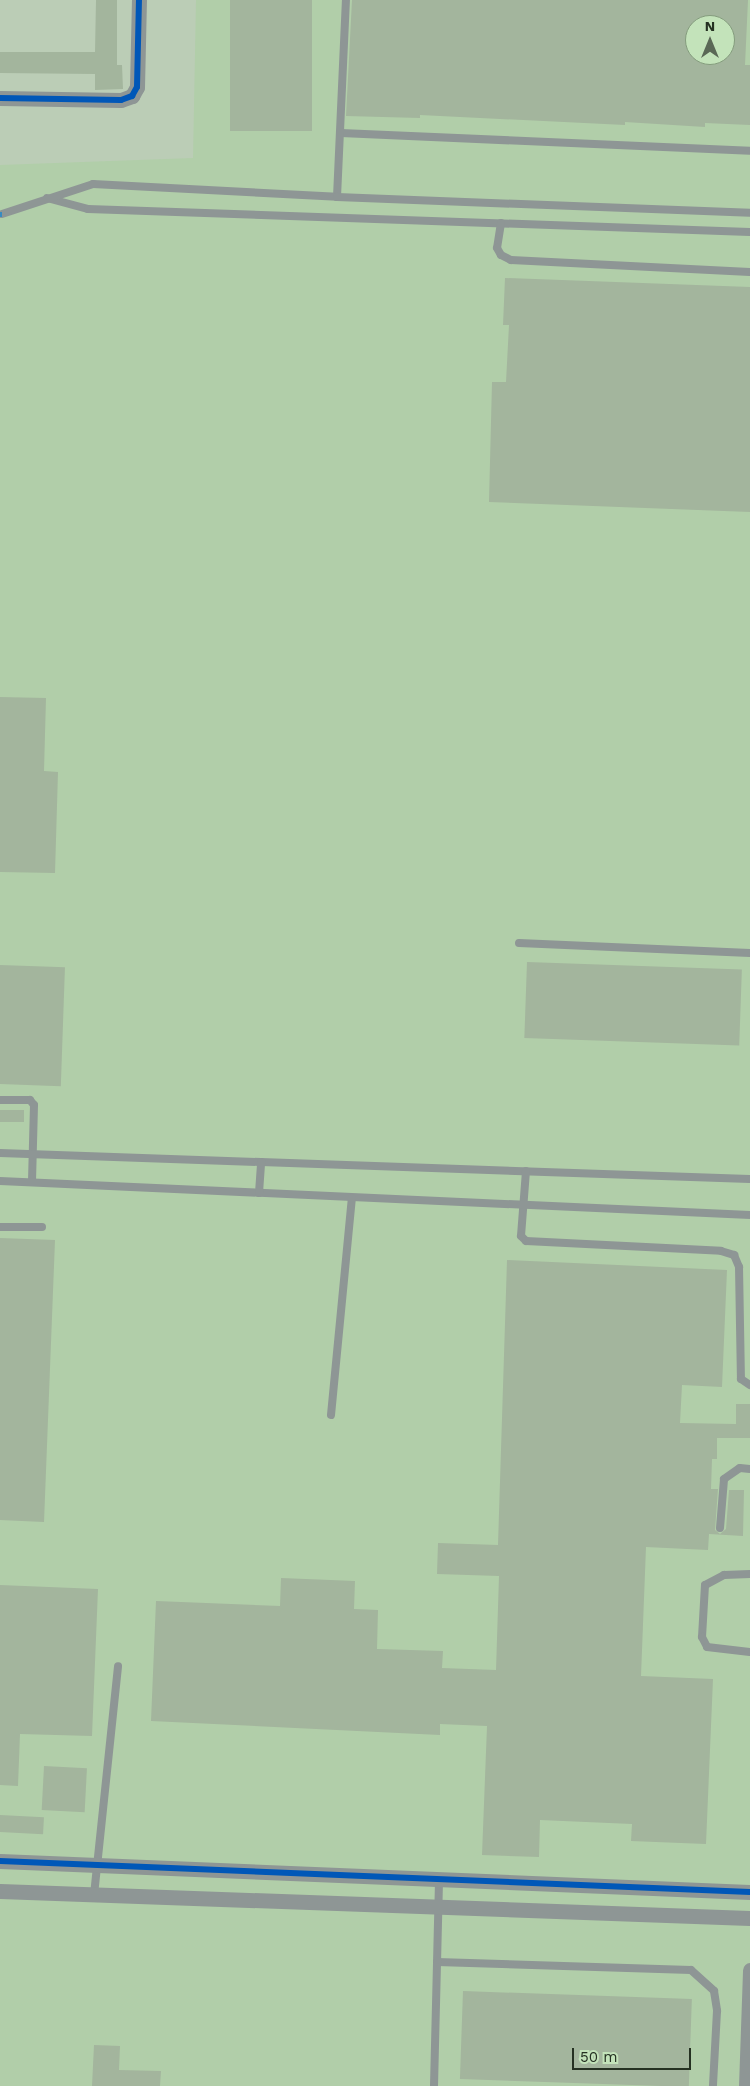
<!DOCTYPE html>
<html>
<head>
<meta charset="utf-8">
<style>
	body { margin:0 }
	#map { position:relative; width:750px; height:2086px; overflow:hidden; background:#bbcdb6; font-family:"Work Sans",sans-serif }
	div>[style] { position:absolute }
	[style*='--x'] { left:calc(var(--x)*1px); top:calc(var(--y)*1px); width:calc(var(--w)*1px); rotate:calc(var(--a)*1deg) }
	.built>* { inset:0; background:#b1cea9 }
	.building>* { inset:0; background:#a3b59d; transform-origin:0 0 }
	.service>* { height:8px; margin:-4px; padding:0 4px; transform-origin:4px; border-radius:4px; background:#8e9695 }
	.minor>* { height:15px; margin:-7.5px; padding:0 7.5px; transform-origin:7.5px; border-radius:7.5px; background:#8e9695 }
	.quiet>* { height:5px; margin-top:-2.5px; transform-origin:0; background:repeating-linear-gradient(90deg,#388bc0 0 10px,transparent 0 15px) }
	.cycleway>* { height:6px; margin:-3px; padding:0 3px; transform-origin:3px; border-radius:3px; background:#0057b8 }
	span { translate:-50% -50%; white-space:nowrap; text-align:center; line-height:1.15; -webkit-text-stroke:5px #c3e3ba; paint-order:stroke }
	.north { position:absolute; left:685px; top:15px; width:50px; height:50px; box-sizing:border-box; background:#c3e3ba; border:1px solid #849c7d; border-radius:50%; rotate:0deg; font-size:14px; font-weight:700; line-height:20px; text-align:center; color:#253122 }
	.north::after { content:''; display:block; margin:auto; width:18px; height:22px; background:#5a6856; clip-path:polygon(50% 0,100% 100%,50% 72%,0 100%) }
	.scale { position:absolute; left:572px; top:2048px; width:119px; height:22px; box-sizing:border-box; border:2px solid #253122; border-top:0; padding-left:6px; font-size:15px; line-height:18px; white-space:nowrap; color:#253122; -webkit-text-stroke:4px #c3e3ba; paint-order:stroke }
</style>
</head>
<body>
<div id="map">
	<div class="built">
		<i style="clip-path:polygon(evenodd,196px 0,750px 0,750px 2086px,0 2086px,0 165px,193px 158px,196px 0,695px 25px,725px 25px,725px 55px,695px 55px,695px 25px)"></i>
	</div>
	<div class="building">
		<i style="clip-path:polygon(96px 0,117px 0,117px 65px,122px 65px,123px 89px,95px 90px,95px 74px,0 73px,0 52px,95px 52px)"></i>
		<i style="left:230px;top:0;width:82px;height:131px"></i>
		<i style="clip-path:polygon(evenodd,352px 0,748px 0,745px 65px,750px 65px,750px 125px,705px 123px,705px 127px,625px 122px,625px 125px,420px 115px,420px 118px,346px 116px,352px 0,695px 25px,725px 25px,725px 55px,695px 55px,695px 25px)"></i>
		<i style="clip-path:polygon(505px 278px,750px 287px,750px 512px,489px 502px,492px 382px,506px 382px,509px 325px,503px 325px)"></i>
		<i style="clip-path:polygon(0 697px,46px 698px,44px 771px,58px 772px,55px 873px,0 872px)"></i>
		<i style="left:527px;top:962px;width:215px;height:76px;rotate:2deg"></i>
		<i style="left:0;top:965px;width:65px;height:119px;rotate:2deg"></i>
		<i style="left:0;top:1110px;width:24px;height:12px"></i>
		<i style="clip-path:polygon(0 1238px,55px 1240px,44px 1522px,0 1520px)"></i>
		<i style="clip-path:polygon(507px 1260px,727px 1270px,722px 1387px,682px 1385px,680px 1423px,736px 1424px,736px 1404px,750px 1404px,750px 1438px,717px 1438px,717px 1459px,712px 1459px,711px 1489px,718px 1489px,715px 1530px,720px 1534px,726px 1529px,729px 1490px,744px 1490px,743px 1536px,709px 1534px,708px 1550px,646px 1547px,641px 1676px,713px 1679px,706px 1844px,631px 1841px,632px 1824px,540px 1820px,539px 1857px,482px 1855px,487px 1726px,440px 1724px,440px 1735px,151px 1721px,156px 1601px,280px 1606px,281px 1578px,355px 1581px,354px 1609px,378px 1610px,377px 1649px,443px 1651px,442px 1668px,496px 1670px,499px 1576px,437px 1574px,438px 1543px,498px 1545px)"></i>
		<i style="clip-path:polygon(0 1585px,98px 1589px,92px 1736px,20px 1734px,18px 1786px,0 1785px)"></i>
		<i style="left:44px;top:1766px;width:43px;height:44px;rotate:3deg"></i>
		<i style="left:0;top:1815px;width:44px;height:17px;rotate:3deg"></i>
		<i style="left:463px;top:1991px;width:229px;height:88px;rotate:2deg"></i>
		<i style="clip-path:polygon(94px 2045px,120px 2046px,119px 2070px,161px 2071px,160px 2086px,92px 2086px)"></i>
	</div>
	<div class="service">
		<i style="--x:341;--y:133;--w:409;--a:2.5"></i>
		<i style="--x:337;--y:197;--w:197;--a:-87.4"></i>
		<i style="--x:47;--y:198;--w:42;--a:15"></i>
		<i style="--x:88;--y:209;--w:662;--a:1.99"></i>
		<i style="--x:2;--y:214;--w:96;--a:-18.2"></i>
		<i style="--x:93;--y:184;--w:244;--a:3"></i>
		<i style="--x:337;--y:197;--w:413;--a:2.2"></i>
		<i style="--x:501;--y:223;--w:25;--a:99"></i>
		<i style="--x:497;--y:248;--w:8;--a:60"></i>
		<i style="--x:501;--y:255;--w:11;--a:27"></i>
		<i style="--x:511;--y:260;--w:239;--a:2.9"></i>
		<i style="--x:519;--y:943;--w:231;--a:2.5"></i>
		<i style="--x:0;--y:1100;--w:30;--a:0"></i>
		<i style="--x:30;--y:1100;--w:6;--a:51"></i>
		<i style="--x:34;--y:1105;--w:77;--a:91.5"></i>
		<i style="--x:0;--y:1153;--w:750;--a:1.99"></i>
		<i style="--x:526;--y:1171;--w:65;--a:94.4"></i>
		<i style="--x:521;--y:1236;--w:7;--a:45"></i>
		<i style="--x:526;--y:1241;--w:195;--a:2.9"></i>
		<i style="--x:721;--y:1251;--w:14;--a:17"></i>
		<i style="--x:734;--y:1255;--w:13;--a:67"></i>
		<i style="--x:739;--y:1267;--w:112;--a:89"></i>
		<i style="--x:741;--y:1379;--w:11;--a:34"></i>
		<i style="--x:0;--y:1181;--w:751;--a:2.6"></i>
		<i style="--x:259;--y:1193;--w:31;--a:-86"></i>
		<i style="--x:0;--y:1227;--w:42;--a:0"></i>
		<i style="--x:331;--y:1415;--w:218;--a:-84.5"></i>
		<i style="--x:720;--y:1528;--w:49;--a:-85.3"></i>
		<i style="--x:724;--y:1479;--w:19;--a:-35"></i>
		<i style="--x:740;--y:1468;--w:10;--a:6"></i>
		<i style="--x:750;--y:1574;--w:26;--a:178"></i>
		<i style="--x:724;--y:1575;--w:21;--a:152"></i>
		<i style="--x:705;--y:1585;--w:52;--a:93.3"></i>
		<i style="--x:702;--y:1637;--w:11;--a:63"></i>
		<i style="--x:707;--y:1647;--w:43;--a:6.6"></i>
		<i style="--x:94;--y:1895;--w:230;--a:-84"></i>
		<i style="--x:437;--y:1962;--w:254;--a:1.8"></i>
		<i style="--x:691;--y:1970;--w:31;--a:42"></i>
		<i style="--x:714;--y:1991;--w:20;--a:81"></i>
		<i style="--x:717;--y:2011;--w:75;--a:93.1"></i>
		<i style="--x:434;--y:2086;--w:208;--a:-88.6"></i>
	</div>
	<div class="minor">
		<i style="--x:0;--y:98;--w:121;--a:0.9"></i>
		<i style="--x:121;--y:100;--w:12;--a:-20"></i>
		<i style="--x:132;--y:96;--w:10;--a:-61"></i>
		<i style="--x:137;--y:87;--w:87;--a:-88.7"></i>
		<i style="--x:0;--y:1861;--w:751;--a:2.37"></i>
		<i style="--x:0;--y:1891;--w:750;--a:2.06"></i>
		<i style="--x:746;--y:2086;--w:116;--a:-88"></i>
	</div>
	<div class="quiet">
		<i style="--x:0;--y:214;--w:2;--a:0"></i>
	</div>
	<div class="cycleway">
		<i style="--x:0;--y:98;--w:121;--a:0.9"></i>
		<i style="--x:121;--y:100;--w:12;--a:-20"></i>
		<i style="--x:132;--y:96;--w:10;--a:-61"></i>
		<i style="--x:137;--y:87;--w:87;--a:-88.7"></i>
		<i style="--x:0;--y:1861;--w:751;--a:2.37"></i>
	</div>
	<div class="north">N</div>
	<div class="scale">50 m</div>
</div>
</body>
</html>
